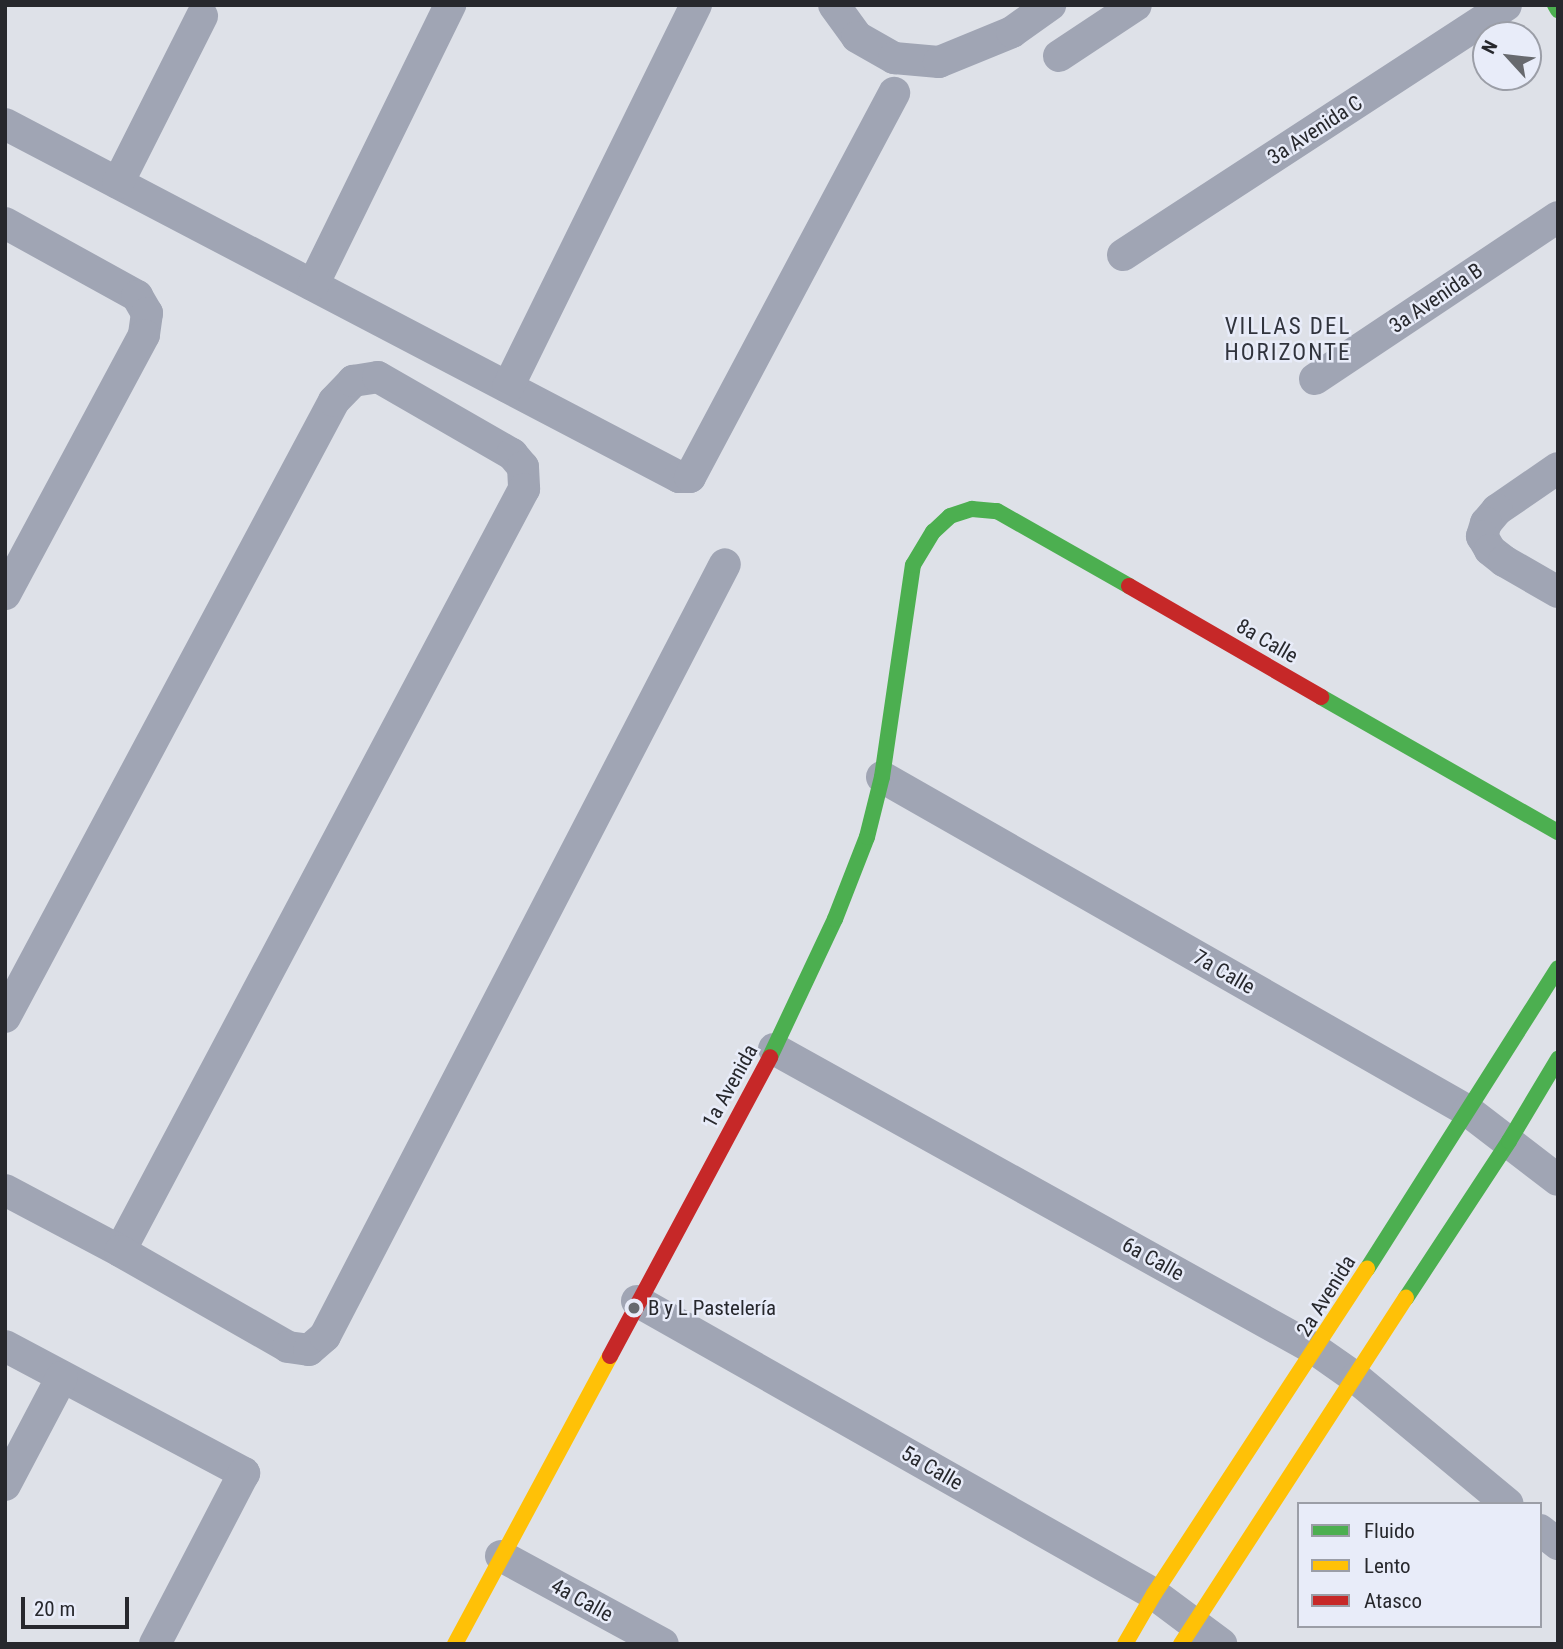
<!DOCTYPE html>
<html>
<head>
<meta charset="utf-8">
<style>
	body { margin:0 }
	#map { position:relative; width:1563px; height:1649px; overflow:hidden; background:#dee1e8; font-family:"Roboto Condensed",sans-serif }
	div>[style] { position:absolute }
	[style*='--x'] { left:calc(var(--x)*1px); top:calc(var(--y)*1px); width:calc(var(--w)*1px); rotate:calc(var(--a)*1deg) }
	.street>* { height:32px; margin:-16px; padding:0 16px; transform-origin:16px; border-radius:16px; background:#a0a5b4 }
	.fast>* { height:16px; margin:-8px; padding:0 8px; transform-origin:8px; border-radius:8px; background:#4caf50 }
	.slow>* { height:16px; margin:-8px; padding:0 8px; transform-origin:8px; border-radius:8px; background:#ffc107 }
	.jam>* { height:16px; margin:-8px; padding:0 8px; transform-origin:8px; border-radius:8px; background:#c62828 }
	.dots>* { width:19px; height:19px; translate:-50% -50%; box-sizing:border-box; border:4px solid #e8ecf9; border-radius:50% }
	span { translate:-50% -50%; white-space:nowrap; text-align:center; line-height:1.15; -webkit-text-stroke:5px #e8ecf9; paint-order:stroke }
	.street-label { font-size:21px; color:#27282d }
	.poi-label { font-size:21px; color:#27282d }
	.left { translate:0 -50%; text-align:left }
	.neighbourhood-label { font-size:23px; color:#31343d; letter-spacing:2px }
	.frame { position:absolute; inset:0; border:7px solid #27282d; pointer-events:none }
	.legend { position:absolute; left:1297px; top:1502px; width:245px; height:126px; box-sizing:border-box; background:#e8ecf9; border:2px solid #9b9ea7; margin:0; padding:9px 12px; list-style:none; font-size:21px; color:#27282d }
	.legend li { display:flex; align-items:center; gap:14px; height:35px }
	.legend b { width:35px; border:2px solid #9b9ea7 }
	.north { position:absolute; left:1472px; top:21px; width:70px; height:70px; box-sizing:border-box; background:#e8ecf9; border:2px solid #9b9ea7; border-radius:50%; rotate:297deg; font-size:19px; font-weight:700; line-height:28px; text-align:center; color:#27282d }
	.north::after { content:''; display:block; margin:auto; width:24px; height:32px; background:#67696e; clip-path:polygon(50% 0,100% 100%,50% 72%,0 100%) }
	.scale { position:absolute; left:21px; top:1597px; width:108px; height:32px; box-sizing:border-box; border:4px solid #27282d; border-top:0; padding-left:9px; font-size:21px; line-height:24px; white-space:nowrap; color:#27282d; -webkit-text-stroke:5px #e8ecf9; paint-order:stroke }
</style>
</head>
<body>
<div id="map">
	<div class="street">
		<i style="--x:834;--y:5;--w:39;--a:54"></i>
		<i style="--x:857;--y:37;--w:43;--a:29.6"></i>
		<i style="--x:894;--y:58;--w:45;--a:5.1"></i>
		<i style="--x:939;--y:62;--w:79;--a:-22.3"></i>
		<i style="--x:1012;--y:32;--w:47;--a:-35.4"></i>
		<i style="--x:1059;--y:56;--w:92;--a:-33.5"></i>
		<i style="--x:5;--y:124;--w:761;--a:27.64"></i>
		<i style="--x:679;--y:477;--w:11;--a:0"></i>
		<i style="--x:690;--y:477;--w:435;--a:-62"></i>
		<i style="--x:118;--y:183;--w:187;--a:-63.3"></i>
		<i style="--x:5;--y:223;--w:151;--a:28.9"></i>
		<i style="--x:137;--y:296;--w:20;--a:60"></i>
		<i style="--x:147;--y:313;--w:22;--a:98"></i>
		<i style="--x:144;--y:335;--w:294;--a:118.2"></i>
		<i style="--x:1123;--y:255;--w:457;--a:-33.1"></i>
		<i style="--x:313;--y:285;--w:312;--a:-63.9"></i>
		<i style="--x:1315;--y:379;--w:292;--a:-33.7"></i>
		<i style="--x:508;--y:387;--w:426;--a:-63.8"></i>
		<i style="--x:1558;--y:468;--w:74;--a:145.5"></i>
		<i style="--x:1497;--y:510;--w:17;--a:130"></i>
		<i style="--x:1486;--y:523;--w:14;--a:107"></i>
		<i style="--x:1482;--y:536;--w:16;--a:60"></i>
		<i style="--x:1490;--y:550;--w:18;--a:38"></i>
		<i style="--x:1504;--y:561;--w:62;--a:29.9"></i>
		<i style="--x:882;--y:777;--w:675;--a:29.68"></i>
		<i style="--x:1468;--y:1111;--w:113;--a:37.5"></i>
		<i style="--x:5;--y:1017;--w:698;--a:-61.89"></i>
		<i style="--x:334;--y:401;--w:28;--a:-46"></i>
		<i style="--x:353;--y:381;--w:25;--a:-9"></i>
		<i style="--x:378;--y:377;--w:155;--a:29.9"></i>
		<i style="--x:512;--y:454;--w:17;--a:50"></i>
		<i style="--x:523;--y:467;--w:22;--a:87"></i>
		<i style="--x:524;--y:489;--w:862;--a:117.93"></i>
		<i style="--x:774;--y:1049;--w:620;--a:29.05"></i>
		<i style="--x:1316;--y:1350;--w:49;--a:35"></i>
		<i style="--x:1356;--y:1378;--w:197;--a:39.7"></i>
		<i style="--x:5;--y:1190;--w:130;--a:27.9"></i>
		<i style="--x:120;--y:1251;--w:193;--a:29.7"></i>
		<i style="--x:288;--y:1347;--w:21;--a:8"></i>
		<i style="--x:309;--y:1350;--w:21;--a:-41"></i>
		<i style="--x:325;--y:1336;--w:869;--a:-62.61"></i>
		<i style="--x:637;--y:1301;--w:594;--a:29.54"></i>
		<i style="--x:1154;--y:1594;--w:84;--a:36.7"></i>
		<i style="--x:5;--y:1346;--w:271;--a:28"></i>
		<i style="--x:244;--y:1473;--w:193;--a:117.5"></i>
		<i style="--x:5;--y:1485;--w:122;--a:-62.2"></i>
		<i style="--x:1540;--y:1530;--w:23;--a:38"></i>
		<i style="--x:501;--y:1556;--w:184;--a:28.5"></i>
	</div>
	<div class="fast">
		<i style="--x:1555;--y:5;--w:6;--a:59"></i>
		<i style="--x:1321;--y:697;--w:273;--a:29.7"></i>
		<i style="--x:770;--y:1057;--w:153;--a:-64.8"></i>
		<i style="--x:835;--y:919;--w:88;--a:-68.7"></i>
		<i style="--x:867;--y:837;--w:62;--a:-76"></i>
		<i style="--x:882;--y:777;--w:214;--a:-81.7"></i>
		<i style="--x:913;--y:565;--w:39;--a:-59"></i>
		<i style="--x:933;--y:532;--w:23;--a:-43"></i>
		<i style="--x:950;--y:516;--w:23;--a:-18"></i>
		<i style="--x:972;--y:509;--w:25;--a:5"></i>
		<i style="--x:997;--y:511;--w:152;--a:29.6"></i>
		<i style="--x:1367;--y:1269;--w:356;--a:-57.6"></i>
		<i style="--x:1406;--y:1298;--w:188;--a:-56.7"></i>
		<i style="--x:1509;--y:1141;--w:96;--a:-59.1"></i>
	</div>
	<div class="slow">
		<i style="--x:455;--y:1644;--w:327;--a:-61.7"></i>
		<i style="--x:1125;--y:1644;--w:58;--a:-59.9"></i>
		<i style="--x:1154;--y:1594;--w:389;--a:-56.8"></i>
		<i style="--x:1181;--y:1644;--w:413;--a:-57"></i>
	</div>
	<div class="jam">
		<i style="--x:1129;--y:586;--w:222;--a:30"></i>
		<i style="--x:610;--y:1356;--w:339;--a:-61.8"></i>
	</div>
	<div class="dots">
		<i style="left:634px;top:1308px;background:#67696e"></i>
	</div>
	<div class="street-label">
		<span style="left:1315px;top:130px;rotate:-33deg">3a Avenida C</span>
		<span style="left:1436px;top:298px;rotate:-34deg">3a Avenida B</span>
		<span style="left:1267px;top:641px;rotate:30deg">8a Calle</span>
		<span style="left:1224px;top:972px;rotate:30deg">7a Calle</span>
		<span style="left:730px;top:1086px;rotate:-61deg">1a Avenida</span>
		<span style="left:1153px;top:1259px;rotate:29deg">6a Calle</span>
		<span style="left:1326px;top:1296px;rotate:-58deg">2a Avenida</span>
		<span style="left:932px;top:1468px;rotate:30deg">5a Calle</span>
		<span style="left:582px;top:1600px;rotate:29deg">4a Calle</span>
	</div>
	<div class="poi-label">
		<span class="left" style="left:648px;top:1308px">B y L Pastelería</span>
	</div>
	<div class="neighbourhood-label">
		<span style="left:1288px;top:340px">VILLAS DEL<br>HORIZONTE</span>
	</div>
	<div class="frame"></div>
	<ul class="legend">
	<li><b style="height:9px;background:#4caf50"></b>Fluido</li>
	<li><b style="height:9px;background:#ffc107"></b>Lento</li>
	<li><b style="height:9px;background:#c62828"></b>Atasco</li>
	</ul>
	<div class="north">N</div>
	<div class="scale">20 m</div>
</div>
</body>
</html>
